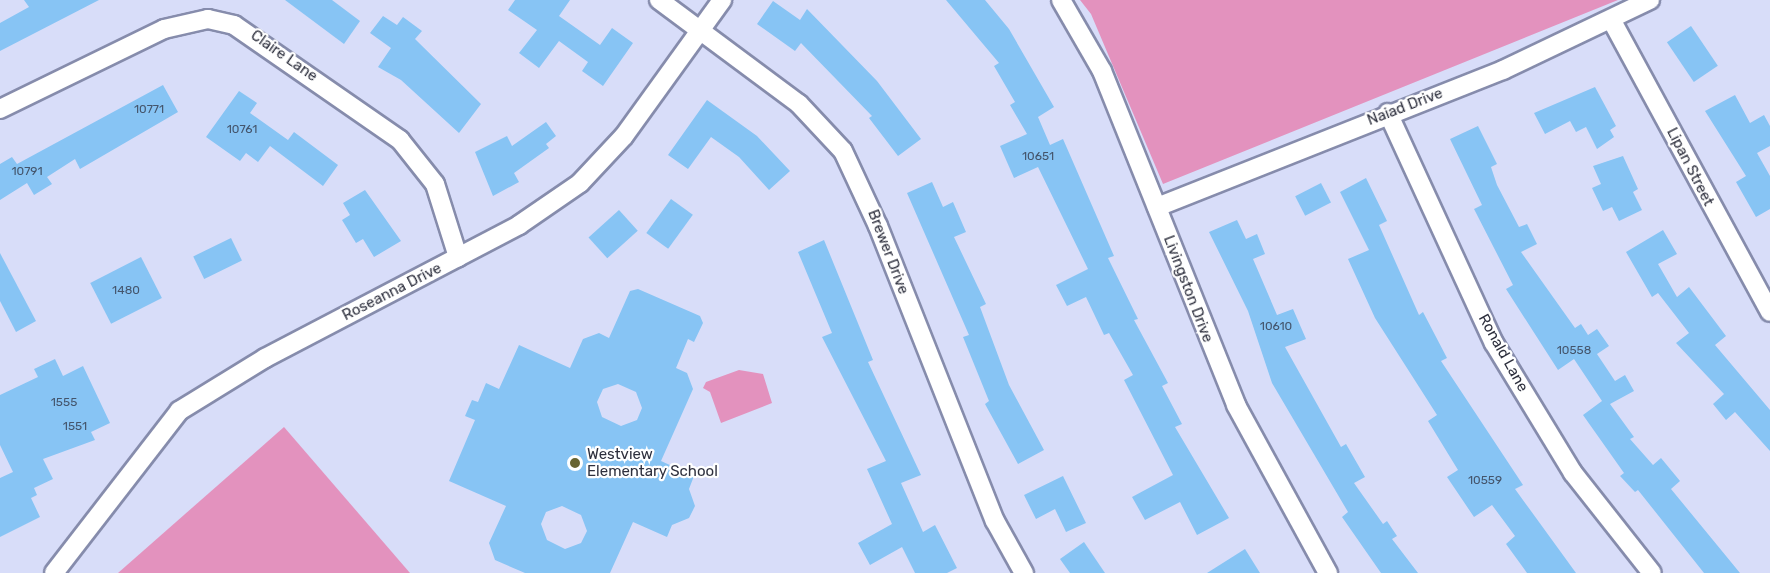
<!DOCTYPE html>
<html>
<head>
<meta charset="utf-8">
<style>
	body { margin:0 }
	#map { position:relative; width:1770px; height:573px; overflow:hidden; background:#d8ddf9; font-family:Rubik,sans-serif }
	div>[style] { position:absolute }
	[style*='--x'] { left:calc(var(--x)*1px); top:calc(var(--y)*1px); width:calc(var(--w)*1px); rotate:calc(var(--a)*1deg) }
	.green>* { inset:0; background:#e392be }
	.building>* { inset:0; background:#87c4f4; transform-origin:0 0 }
	.roads { filter:drop-shadow(2px 0 #868cac) drop-shadow(-2px 0 #868cac) drop-shadow(0 2px #868cac) drop-shadow(0 -2px #868cac) }
	.street>* { height:18px; margin:-9px; padding:0 9px; transform-origin:9px; border-radius:9px; background:#fff }
	.dots>* { width:16px; height:16px; translate:-50% -50%; box-sizing:border-box; border:3px solid #fff; border-radius:50% }
	span { translate:-50% -50%; white-space:nowrap; text-align:center; line-height:1.15; -webkit-text-stroke:4.5px #fff; paint-order:stroke }
	.number-label { font-size:12px; color:#44556c }
	.number-label span { -webkit-text-stroke-width:0 }
	.street-label { font-size:15px; color:#2e303e }
	.poi-label { font-size:15px; color:#2e303e }
	.left { translate:0 -50%; text-align:left }
</style>
</head>
<body>
<div id="map">
	<div class="green">
		<i style="clip-path:polygon(1080px 0,1618px 0,1163px 184px,1091px 14px)"></i>
		<i style="clip-path:polygon(739px 370px,763px 374px,772px 403px,721px 423px,710px 392px,703px 388px,706px 382px)"></i>
		<i style="clip-path:polygon(284px 427px,410px 573px,118px 573px)"></i>
	</div>
	<div class="building">
		<i style="clip-path:polygon(24px 0,99px 0,0 51px,0 23px,29px 7px)"></i>
		<i style="clip-path:polygon(285px 0,332px 0,360px 21px,344px 44px)"></i>
		<i style="clip-path:polygon(515px 0,570px 0,559px 16px,600px 45px,612px 28px,633px 43px,603px 86px,582px 71px,588px 62px,559px 41px,539px 68px,519px 53px,537px 30px,508px 10px)"></i>
		<i style="clip-path:polygon(946px 0,985px 0,1009px 29px,1054px 107px,1038px 117px,1050px 145px,1063px 139px,1114px 256px,1108px 258px,1138px 319px,1134px 320px,1168px 383px,1162px 386px,1182px 424px,1175px 427px,1229px 518px,1197px 535px,1180px 502px,1145px 520px,1132px 497px,1173px 475px,1124px 380px,1133px 375px,1109px 333px,1104px 335px,1086px 297px,1067px 306px,1056px 285px,1088px 269px,1038px 167px,1014px 178px,1000px 146px,1027px 134px,1010px 105px,1015px 102px,994px 66px,999px 63px)"></i>
		<i style="clip-path:polygon(773px 1px,800px 20px,807px 9px,877px 81px,921px 139px,898px 156px,869px 118px,872px 116px,801px 43px,795px 51px,757px 24px)"></i>
		<i style="clip-path:polygon(383px 16px,397px 25px,403px 17px,422px 31px,415px 39px,481px 104px,459px 133px,401px 80px,378px 67px,391px 48px,370px 33px)"></i>
		<i style="left:1691px;top:26px;width:48px;height:29px;rotate:56deg"></i>
		<i style="clip-path:polygon(163px 85px,178px 112px,80px 169px,75px 159px,47px 177px,52px 184px,34px 195px,27px 183px,0 200px,0 164px,12px 157px,17px 164px)"></i>
		<i style="clip-path:polygon(1595px 87px,1616px 126px,1610px 130px,1614px 137px,1597px 149px,1586px 127px,1576px 132px,1570px 121px,1545px 134px,1534px 113px)"></i>
		<i style="clip-path:polygon(239px 91px,257px 103px,250px 113px,288px 140px,294px 132px,338px 165px,323px 186px,270px 146px,258px 162px,246px 153px,240px 161px,206px 137px)"></i>
		<i style="clip-path:polygon(1735px 95px,1750px 123px,1764px 115px,1770px 126px,1770px 146px,1757px 153px,1770px 176px,1770px 209px,1756px 217px,1736px 182px,1746px 176px,1705px 111px)"></i>
		<i style="clip-path:polygon(707px 100px,757px 136px,790px 171px,769px 190px,739px 157px,711px 137px,688px 169px,668px 155px)"></i>
		<i style="clip-path:polygon(546px 122px,556px 136px,546px 144px,549px 148px,514px 173px,519px 182px,493px 196px,475px 152px,507px 136px,512px 146px)"></i>
		<i style="clip-path:polygon(1478px 126px,1497px 164px,1491px 167px,1497px 185px,1519px 227px,1527px 224px,1537px 244px,1521px 252px,1575px 328px,1581px 324px,1588px 335px,1597px 329px,1609px 346px,1597px 354px,1615px 381px,1625px 375px,1634px 391px,1610px 404px,1634px 437px,1630px 439px,1653px 465px,1661px 458px,1680px 481px,1671px 489px,1740px 573px,1704px 573px,1638px 490px,1635px 492px,1620px 476px,1624px 473px,1583px 415px,1602px 401px,1574px 359px,1558px 370px,1506px 289px,1513px 285px,1474px 209px,1482px 205px,1450px 139px)"></i>
		<i style="clip-path:polygon(1623px 156px,1638px 189px,1633px 192px,1642px 210px,1619px 221px,1612px 207px,1603px 211px,1592px 188px,1601px 184px,1593px 166px)"></i>
		<i style="clip-path:polygon(1366px 178px,1387px 221px,1379px 225px,1419px 315px,1423px 312px,1447px 358px,1441px 361px,1523px 485px,1515px 489px,1576px 573px,1527px 573px,1506px 544px,1515px 536px,1492px 505px,1474px 517px,1447px 477px,1458px 470px,1428px 421px,1437px 415px,1375px 318px,1348px 259px,1369px 250px,1340px 192px)"></i>
		<i style="clip-path:polygon(932px 182px,943px 207px,953px 202px,966px 232px,954px 237px,986px 304px,980px 307px,1009px 385px,1044px 450px,1018px 464px,985px 404px,989px 401px,963px 337px,969px 335px,907px 193px)"></i>
		<i style="left:1321px;top:183px;width:22px;height:29px;rotate:63deg"></i>
		<i style="clip-path:polygon(365px 190px,401px 241px,374px 257px,363px 239px,356px 243px,342px 220px,350px 215px,343px 203px)"></i>
		<i style="left:671px;top:199px;width:27px;height:42px;rotate:36deg"></i>
		<i style="left:619px;top:210px;width:28px;height:41px;rotate:48deg"></i>
		<i style="clip-path:polygon(1237px 220px,1246px 239px,1257px 234px,1265px 254px,1253px 259px,1277px 315px,1293px 309px,1306px 339px,1285px 347px,1341px 447px,1346px 444px,1365px 477px,1354px 483px,1383px 524px,1387px 521px,1397px 536px,1392px 539px,1418px 573px,1381px 573px,1342px 517px,1348px 512px,1272px 383px,1248px 311px,1209px 232px)"></i>
		<i style="clip-path:polygon(1663px 230px,1677px 254px,1658px 264px,1677px 297px,1689px 287px,1726px 336px,1715px 345px,1770px 410px,1770px 451px,1735px 412px,1726px 420px,1713px 404px,1724px 394px,1676px 343px,1689px 333px,1658px 293px,1652px 297px,1626px 252px)"></i>
		<i style="left:231px;top:238px;width:25px;height:42px;rotate:64deg"></i>
		<i style="clip-path:polygon(824px 240px,873px 360px,868px 362px,921px 475px,901px 483px,923px 532px,935px 525px,957px 568px,947px 573px,915px 573px,902px 547px,870px 565px,858px 543px,892px 524px,867px 469px,886px 461px,822px 337px,832px 333px,798px 252px)"></i>
		<i style="clip-path:polygon(0 253px,36px 321px,16px 332px,0 301px)"></i>
		<i style="left:141px;top:257px;width:46px;height:57px;rotate:63deg"></i>
		<i style="clip-path:polygon(evenodd,638px 289px,700px 316px,703px 323px,694px 342px,688px 339px,676px 368px,687px 373px,693px 389px,661px 461px,694px 476px,689px 489px,695px 506px,689px 518px,672px 525px,667px 537px,633px 522px,610px 573px,525px 573px,495px 560px,489px 543px,506px 506px,449px 481px,475px 420px,465px 416px,472px 400px,478px 402px,486px 383px,499px 389px,519px 345px,570px 368px,583px 339px,599px 333px,609px 338px,630px 291px,638px 289px,618px 384px,636px 392px,642px 408px,637px 420px,621px 426px,602px 417px,597px 402px,603px 389px,618px 384px,638px 289px,562px 506px,581px 515px,587px 531px,581px 543px,565px 549px,547px 540px,541px 524px,546px 512px,562px 506px)"></i>
		<i style="clip-path:polygon(55px 359px,63px 376px,83px 366px,110px 423px,91px 432px,95px 440px,43px 459px,53px 479px,34px 488px,37px 495px,31px 498px,40px 517px,0 537px,0 478px,13px 472px,0 445px,0 395px,38px 377px,34px 369px)"></i>
		<i style="clip-path:polygon(1063px 476px,1086px 523px,1066px 532px,1055px 509px,1036px 519px,1024px 495px)"></i>
		<i style="clip-path:polygon(1084px 542px,1105px 573px,1070px 573px,1060px 559px)"></i>
		<i style="clip-path:polygon(1245px 549px,1260px 573px,1207px 573px)"></i>
	</div>
	<div class="roads">
		<div class="street">
			<i style="--x:659;--y:0;--w:174;--a:36.6"></i>
			<i style="--x:799;--y:104;--w:64;--a:46.9"></i>
			<i style="--x:843;--y:151;--w:83;--a:65"></i>
			<i style="--x:878;--y:226;--w:317;--a:68.4"></i>
			<i style="--x:995;--y:521;--w:60;--a:60.9"></i>
			<i style="--x:1061;--y:0;--w:82;--a:60"></i>
			<i style="--x:1102;--y:71;--w:360;--a:68.1"></i>
			<i style="--x:1236;--y:405;--w:192;--a:61.3"></i>
			<i style="--x:1612;--y:21;--w:331;--a:61.5"></i>
			<i style="--x:0;--y:109;--w:182;--a:-26"></i>
			<i style="--x:164;--y:29;--w:45;--a:-12.8"></i>
			<i style="--x:208;--y:19;--w:27;--a:13"></i>
			<i style="--x:234;--y:25;--w:202;--a:34.7"></i>
			<i style="--x:400;--y:140;--w:56;--a:51.5"></i>
			<i style="--x:435;--y:184;--w:77;--a:72.5"></i>
			<i style="--x:1388;--y:113;--w:253;--a:65.3"></i>
			<i style="--x:1494;--y:343;--w:152;--a:58.7"></i>
			<i style="--x:1573;--y:473;--w:127;--a:51.7"></i>
			<i style="--x:1157;--y:207;--w:372;--a:-21.6"></i>
			<i style="--x:1503;--y:70;--w:163;--a:-25.5"></i>
			<i style="--x:54;--y:573;--w:205;--a:-52.3"></i>
			<i style="--x:179;--y:411;--w:101;--a:-31.6"></i>
			<i style="--x:265;--y:358;--w:287;--a:-27.6"></i>
			<i style="--x:519;--y:225;--w:74;--a:-34.5"></i>
			<i style="--x:580;--y:183;--w:64;--a:-46.9"></i>
			<i style="--x:624;--y:136;--w:168;--a:-54.2"></i>
		</div>
	</div>
	<div class="dots">
		<i style="left:575px;top:463px;background:#666330"></i>
	</div>
	<div class="number-label">
		<span style="left:149px;top:110px">10771</span>
		<span style="left:242px;top:130px">10761</span>
		<span style="left:1038px;top:157px">10651</span>
		<span style="left:27px;top:172px">10791</span>
		<span style="left:126px;top:291px">1480</span>
		<span style="left:1276px;top:327px">10610</span>
		<span style="left:1574px;top:351px">10558</span>
		<span style="left:64px;top:403px">1555</span>
		<span style="left:75px;top:427px">1551</span>
		<span style="left:1485px;top:481px">10559</span>
	</div>
	<div class="street-label">
		<span style="left:284px;top:56px;rotate:35deg">Claire Lane</span>
		<span style="left:1405px;top:107px;rotate:-21deg">Naiad Drive</span>
		<span style="left:1690px;top:167px;rotate:63deg">Lipan Street</span>
		<span style="left:888px;top:252px;rotate:69deg">Brewer Drive</span>
		<span style="left:1188px;top:289px;rotate:69deg">Livingston Drive</span>
		<span style="left:392px;top:292px;rotate:-27deg">Roseanna Drive</span>
		<span style="left:1503px;top:353px;rotate:61deg">Ronald Lane</span>
	</div>
	<div class="poi-label">
		<span class="left" style="left:587px;top:463px">Westview<br>Elementary School</span>
	</div>
</div>
</body>
</html>
